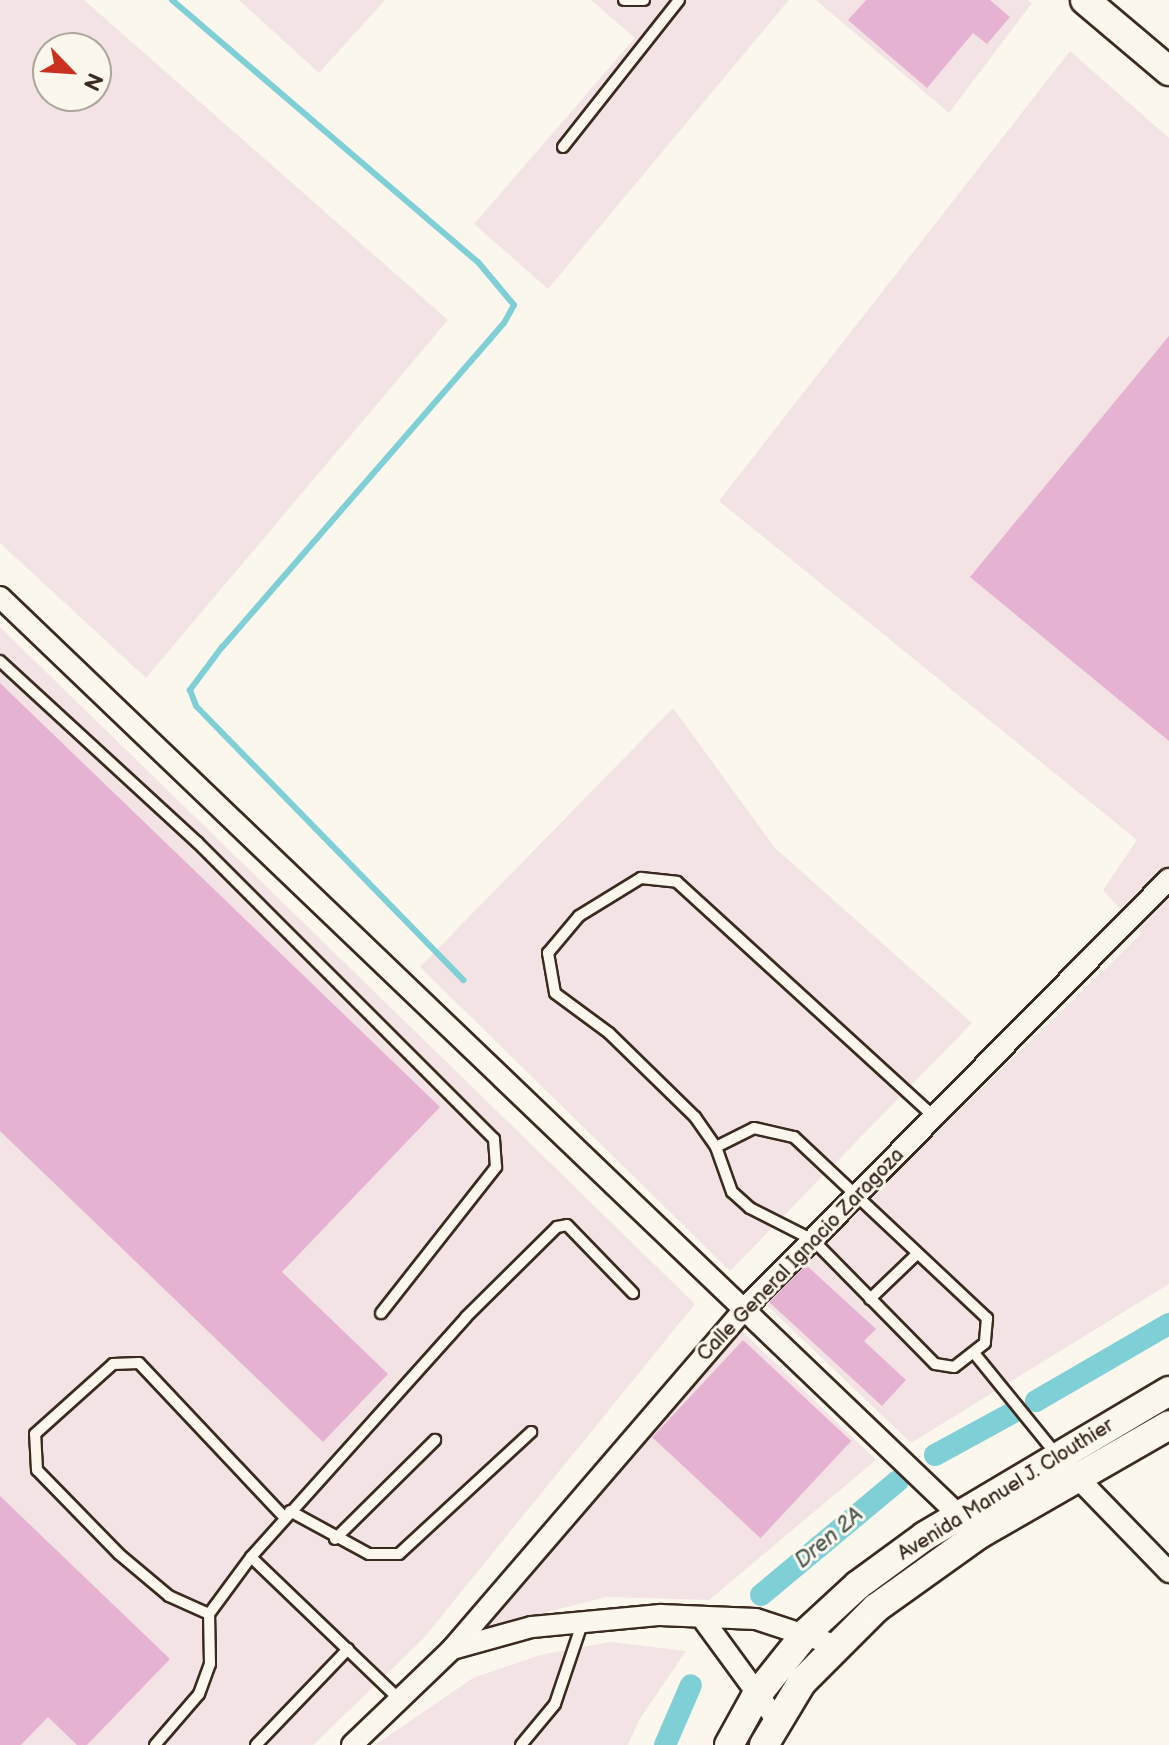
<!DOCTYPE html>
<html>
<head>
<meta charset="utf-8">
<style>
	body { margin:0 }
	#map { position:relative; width:1169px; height:1745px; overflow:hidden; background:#fbf7ec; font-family:"Balsamiq Sans",sans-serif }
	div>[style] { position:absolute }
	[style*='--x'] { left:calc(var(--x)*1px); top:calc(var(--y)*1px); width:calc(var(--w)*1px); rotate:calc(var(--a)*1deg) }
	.built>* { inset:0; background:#f4e3e4 }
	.stream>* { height:6px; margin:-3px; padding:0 3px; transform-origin:3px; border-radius:3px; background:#7ecfd6 }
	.canal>* { height:22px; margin:-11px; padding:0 11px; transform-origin:11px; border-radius:11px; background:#7ecfd6 }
	.building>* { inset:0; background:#e5b3d1; transform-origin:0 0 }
	.roads { filter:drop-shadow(2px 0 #3b2a1e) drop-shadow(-2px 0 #3b2a1e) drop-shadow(0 2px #3b2a1e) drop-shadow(0 -2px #3b2a1e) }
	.service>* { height:10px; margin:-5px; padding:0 5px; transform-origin:5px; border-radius:5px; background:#fbf7ec }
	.minor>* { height:20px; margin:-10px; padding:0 10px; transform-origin:10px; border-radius:10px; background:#fbf7ec }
	.secondary>* { height:28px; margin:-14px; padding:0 14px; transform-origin:14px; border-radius:14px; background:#fbf7ec }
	span { translate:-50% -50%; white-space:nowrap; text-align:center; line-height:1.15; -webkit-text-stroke:6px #fbf7ec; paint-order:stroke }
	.street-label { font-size:20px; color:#3b2a1e }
	.water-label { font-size:22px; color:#4f5c55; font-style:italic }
	.north { position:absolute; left:32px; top:32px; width:80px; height:80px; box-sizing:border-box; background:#fbf7ec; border:2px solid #aea59a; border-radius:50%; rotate:115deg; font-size:22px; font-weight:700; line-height:32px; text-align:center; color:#3b2a1e }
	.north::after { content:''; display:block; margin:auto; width:28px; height:36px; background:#c8321e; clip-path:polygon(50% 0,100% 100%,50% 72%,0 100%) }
</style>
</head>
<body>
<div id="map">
	<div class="built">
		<i style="clip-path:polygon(evenodd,0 0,84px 0,448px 320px,146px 678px,0 543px,0 0,48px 48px,96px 48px,96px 96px,48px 96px,48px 48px)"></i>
		<i style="clip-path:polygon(239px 0,385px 0,319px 73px)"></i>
		<i style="clip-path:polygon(591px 0,789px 0,548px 289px,474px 224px,635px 38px)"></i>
		<i style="clip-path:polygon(816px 0,1028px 0,1032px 3px,949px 113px)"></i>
		<i style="clip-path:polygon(1070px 51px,1169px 138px,1169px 1284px,911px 1443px,762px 1301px,1142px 933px,1103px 890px,1137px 840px,719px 501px)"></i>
		<i style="clip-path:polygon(0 627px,695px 1304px,423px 1639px,313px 1745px,0 1745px)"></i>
		<i style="clip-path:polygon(673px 708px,775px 848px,972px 1023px,730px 1271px,420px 967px)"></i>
		<i style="clip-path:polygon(741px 1330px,876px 1460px,709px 1600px,606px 1597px,488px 1627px)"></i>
		<i style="clip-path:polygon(610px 1642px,686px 1651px,639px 1720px,628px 1745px,375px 1745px,473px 1678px,540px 1655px)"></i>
	</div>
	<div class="stream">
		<i style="--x:172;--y:0;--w:403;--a:40.6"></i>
		<i style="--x:478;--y:262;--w:56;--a:50.1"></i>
		<i style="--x:514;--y:305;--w:21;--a:119"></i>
		<i style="--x:504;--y:323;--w:430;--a:131"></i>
		<i style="--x:222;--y:647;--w:54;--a:126.7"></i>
		<i style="--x:190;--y:690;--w:17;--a:69"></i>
		<i style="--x:196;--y:706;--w:383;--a:45.7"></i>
	</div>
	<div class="canal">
		<i style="--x:1036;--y:1401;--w:154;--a:-30.1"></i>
		<i style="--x:935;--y:1455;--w:88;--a:-28.6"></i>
		<i style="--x:761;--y:1595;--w:178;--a:-39.8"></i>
		<i style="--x:665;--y:1745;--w:65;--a:-66.6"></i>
	</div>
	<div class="building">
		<i style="clip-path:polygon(866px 0,990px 0,1010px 17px,987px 44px,973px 33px,927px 88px,848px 20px)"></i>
		<i style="clip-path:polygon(1169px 336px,1169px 741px,970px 577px)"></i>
		<i style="clip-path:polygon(0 683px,440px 1107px,282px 1272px,388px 1374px,323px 1442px,0 1131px)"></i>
		<i style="clip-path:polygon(806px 1265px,876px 1329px,864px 1341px,906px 1380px,882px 1406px,769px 1302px)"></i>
		<i style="left:743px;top:1340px;width:148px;height:133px;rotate:43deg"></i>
		<i style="clip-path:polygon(0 1496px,170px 1659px,87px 1745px,77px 1745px,48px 1717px,21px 1745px,0 1745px)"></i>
	</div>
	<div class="roads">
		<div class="service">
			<i style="--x:624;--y:0;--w:20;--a:0"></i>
			<i style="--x:563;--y:147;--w:187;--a:-51.7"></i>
			<i style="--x:0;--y:661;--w:268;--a:42.6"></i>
			<i style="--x:197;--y:842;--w:420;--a:45"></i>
			<i style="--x:494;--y:1139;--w:28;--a:86"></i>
			<i style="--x:496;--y:1167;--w:186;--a:128.2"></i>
			<i style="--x:716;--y:1147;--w:42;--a:-26.6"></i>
			<i style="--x:754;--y:1128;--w:41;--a:12.7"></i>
			<i style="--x:794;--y:1137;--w:265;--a:43.2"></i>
			<i style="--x:987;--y:1318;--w:25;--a:95"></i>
			<i style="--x:985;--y:1343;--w:39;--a:142"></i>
			<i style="--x:954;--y:1367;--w:19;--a:-171"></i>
			<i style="--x:935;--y:1364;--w:174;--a:-134.5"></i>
			<i style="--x:813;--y:1240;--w:71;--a:-153.1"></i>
			<i style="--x:750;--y:1208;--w:24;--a:-138"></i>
			<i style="--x:732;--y:1192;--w:48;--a:-109.6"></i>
			<i style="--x:716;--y:1147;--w:37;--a:-125"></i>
			<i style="--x:695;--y:1117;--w:120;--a:-135.7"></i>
			<i style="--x:609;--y:1033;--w:67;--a:-143.5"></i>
			<i style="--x:555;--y:993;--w:41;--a:-99.9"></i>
			<i style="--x:548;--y:953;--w:48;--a:-50"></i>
			<i style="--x:579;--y:916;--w:73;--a:-31.5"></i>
			<i style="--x:641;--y:878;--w:36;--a:6"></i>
			<i style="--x:677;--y:882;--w:347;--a:42.4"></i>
			<i style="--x:870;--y:1299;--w:65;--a:-43.8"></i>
			<i style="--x:974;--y:1353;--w:130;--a:50.9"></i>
			<i style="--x:290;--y:1511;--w:90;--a:28.6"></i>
			<i style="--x:369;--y:1554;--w:30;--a:0"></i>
			<i style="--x:399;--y:1554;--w:180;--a:-42.7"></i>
			<i style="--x:335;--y:1539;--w:141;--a:-44.7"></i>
			<i style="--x:251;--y:1557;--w:322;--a:-48.1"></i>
			<i style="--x:466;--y:1317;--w:128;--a:-44.7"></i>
			<i style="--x:557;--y:1227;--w:10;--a:-11"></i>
			<i style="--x:567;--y:1225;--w:95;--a:45.9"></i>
			<i style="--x:209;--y:1614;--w:44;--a:-155.8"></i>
			<i style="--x:169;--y:1596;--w:65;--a:-140"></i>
			<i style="--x:119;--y:1554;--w:117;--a:-134.3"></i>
			<i style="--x:37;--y:1470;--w:36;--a:-93"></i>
			<i style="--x:35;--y:1434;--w:105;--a:-41.9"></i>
			<i style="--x:113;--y:1364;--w:26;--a:-2"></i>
			<i style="--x:139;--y:1363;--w:213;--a:46.7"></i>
			<i style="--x:155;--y:1745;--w:67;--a:-49.2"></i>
			<i style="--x:199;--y:1694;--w:32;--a:-70"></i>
			<i style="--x:210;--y:1664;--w:50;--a:-91.1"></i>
			<i style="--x:209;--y:1614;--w:71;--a:-53.6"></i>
			<i style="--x:251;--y:1557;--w:207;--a:43.8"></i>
			<i style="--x:256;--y:1745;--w:133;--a:-46.2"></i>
			<i style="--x:521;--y:1745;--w:53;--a:-50.3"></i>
			<i style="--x:555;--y:1704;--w:88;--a:-71.4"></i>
		</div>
		<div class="minor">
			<i style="--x:0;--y:597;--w:1340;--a:43.76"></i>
			<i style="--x:1069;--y:1469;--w:144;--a:45.8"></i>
			<i style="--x:702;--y:1618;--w:125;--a:53.8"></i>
			<i style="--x:452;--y:1649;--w:83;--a:-15.4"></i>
			<i style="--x:532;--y:1627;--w:129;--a:-5.4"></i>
			<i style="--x:660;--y:1615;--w:96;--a:2.4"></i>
			<i style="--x:756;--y:1619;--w:83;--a:18.2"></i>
			<i style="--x:352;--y:1745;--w:139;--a:-43.8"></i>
			<i style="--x:452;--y:1649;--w:451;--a:-49.3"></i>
			<i style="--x:746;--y:1307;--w:602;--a:-45.34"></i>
		</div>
		<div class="secondary">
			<i style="--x:1085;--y:0;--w:110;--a:40.2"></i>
			<i style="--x:729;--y:1745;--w:56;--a:-61.1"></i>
			<i style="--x:756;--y:1696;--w:82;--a:-51.4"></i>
			<i style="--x:807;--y:1632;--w:69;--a:-42.7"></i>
			<i style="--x:858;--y:1585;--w:83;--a:-36.2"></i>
			<i style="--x:925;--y:1536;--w:284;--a:-30.7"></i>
			<i style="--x:764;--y:1745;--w:74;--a:-58.9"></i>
			<i style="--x:802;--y:1682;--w:105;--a:-45"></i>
			<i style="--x:876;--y:1608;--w:125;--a:-35.6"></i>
			<i style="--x:978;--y:1535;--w:220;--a:-29.9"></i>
		</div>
	</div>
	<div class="street-label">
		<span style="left:801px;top:1255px;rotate:-46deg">Calle General Ignacio Zaragoza</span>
		<span style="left:1006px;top:1490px;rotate:-32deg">Avenida Manuel J. Clouthier</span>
	</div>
	<div class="water-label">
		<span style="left:829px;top:1538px;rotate:-40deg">Dren 2A</span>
	</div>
	<div class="north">N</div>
</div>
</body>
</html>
